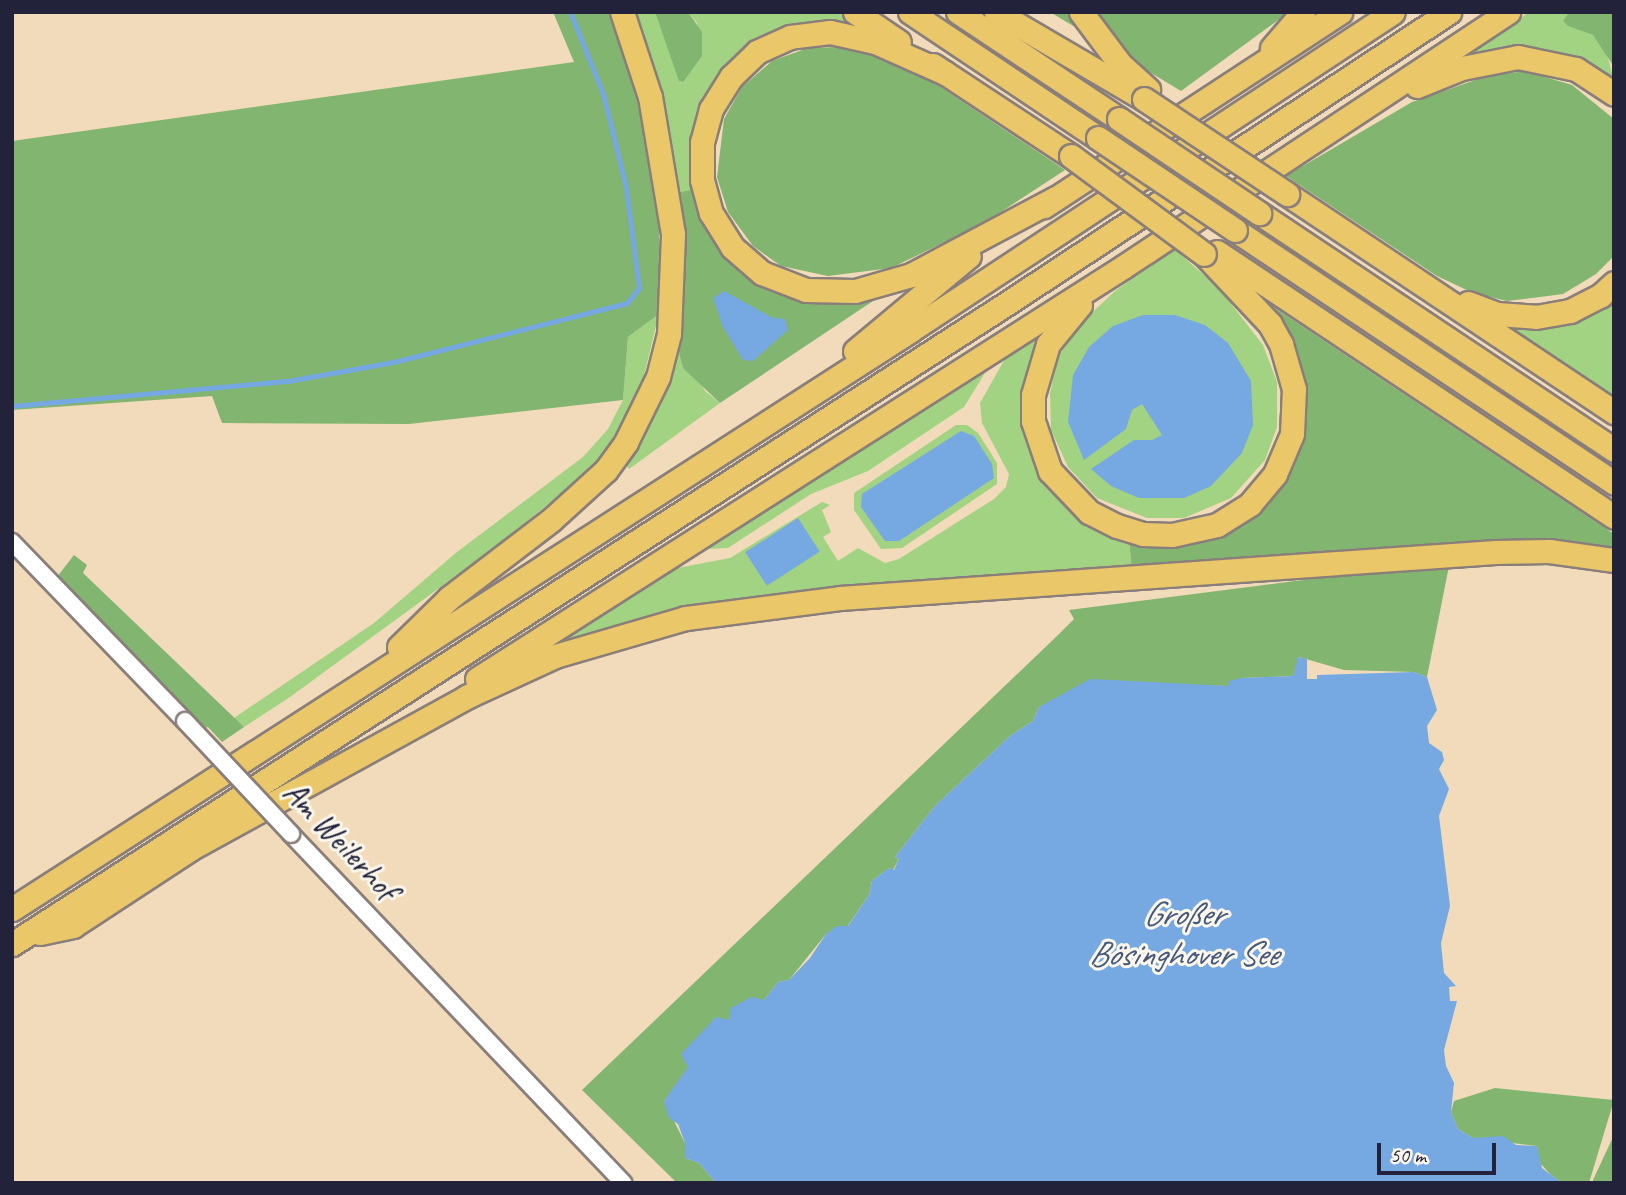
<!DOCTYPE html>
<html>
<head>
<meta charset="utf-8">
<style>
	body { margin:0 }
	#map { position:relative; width:1626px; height:1195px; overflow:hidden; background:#f1dbba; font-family:Caveat,sans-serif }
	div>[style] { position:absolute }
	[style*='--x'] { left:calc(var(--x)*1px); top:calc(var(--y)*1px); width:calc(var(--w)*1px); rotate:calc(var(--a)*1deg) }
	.green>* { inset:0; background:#a2d382 }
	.forest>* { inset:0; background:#81b570 }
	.water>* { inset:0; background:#76a8e2; transform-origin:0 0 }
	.stream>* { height:4.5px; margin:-2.25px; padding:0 2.25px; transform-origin:2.25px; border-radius:2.25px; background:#76a8e2 }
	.roads { filter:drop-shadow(2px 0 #8a7e7a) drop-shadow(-2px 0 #8a7e7a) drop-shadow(0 2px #8a7e7a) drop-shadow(0 -2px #8a7e7a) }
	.tertiary>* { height:16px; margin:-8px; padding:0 8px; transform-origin:8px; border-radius:8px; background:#fff }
	.motorway>* { height:23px; margin:-11.5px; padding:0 11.5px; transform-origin:11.5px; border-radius:11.5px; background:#eac769 }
	.bridges { filter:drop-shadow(2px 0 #8a7e7a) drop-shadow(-2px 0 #8a7e7a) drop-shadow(0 2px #8a7e7a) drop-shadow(0 -2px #8a7e7a) }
	.tertiary-bridge>* { height:16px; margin:-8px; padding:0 8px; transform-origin:8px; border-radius:8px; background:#fff }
	.motorway-bridge>* { height:23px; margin:-11.5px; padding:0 11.5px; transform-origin:11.5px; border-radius:11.5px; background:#eac769 }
	span { translate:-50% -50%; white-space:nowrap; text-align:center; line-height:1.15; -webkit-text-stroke:6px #fbf7ec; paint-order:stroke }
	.street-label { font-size:33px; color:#22223b }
	.water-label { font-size:35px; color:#44587e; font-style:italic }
	.frame { position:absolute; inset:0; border:14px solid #22223b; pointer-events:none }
	.scale { position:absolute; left:1377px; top:1143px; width:119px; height:32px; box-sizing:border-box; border:4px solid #22223b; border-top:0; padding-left:9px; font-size:21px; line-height:24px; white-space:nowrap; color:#22223b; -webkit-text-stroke:5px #fbf7ec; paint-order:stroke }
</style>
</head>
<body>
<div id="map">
	<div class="green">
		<i style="clip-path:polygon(630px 12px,655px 12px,681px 83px,702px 56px,697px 23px,688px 12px,839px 12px,849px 19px,735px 60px,695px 189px,676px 193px)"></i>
		<i style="clip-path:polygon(1529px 12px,1569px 12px,1563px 21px,1593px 35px,1606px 51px,1614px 80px,1588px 64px,1552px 52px,1532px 49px,1465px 58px)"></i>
		<i style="clip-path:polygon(1174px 249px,1218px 287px,1263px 345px,1277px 382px,1277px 427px,1265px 460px,1231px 498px,1184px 518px,1147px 518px,1097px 498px,1068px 467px,1051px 430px,1050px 393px,1058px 357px,1079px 325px,1115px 291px)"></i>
		<i style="clip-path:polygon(1614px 294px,1614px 399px,1514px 332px,1516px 327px,1538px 326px)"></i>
		<i style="clip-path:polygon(659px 314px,640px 392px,618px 434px,588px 472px,494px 548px,290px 697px,244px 727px,234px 718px,374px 623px,457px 552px,583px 457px,608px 429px,623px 400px,628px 337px)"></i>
		<i style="clip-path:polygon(1040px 336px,1026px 377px,1028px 437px,1129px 540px,1132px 571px,566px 645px,563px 640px,677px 568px,730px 558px,822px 502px,830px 505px,822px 510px,831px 532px,823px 537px,838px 561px,858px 548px,885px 563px,899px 559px,994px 499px,1006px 487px,1009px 474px,982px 423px,980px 403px,1006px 357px)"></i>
		<i style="clip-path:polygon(677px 343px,705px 391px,720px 403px,629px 469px,623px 460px,650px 420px)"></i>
		<i style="clip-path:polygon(988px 368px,964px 407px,868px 471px,811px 494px,728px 548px,707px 549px)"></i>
		<i style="clip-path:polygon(956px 425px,967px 425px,978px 433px,997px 463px,997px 484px,902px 548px,881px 549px,854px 510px,854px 493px)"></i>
	</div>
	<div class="forest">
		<i style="clip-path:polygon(553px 12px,610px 12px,645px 121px,659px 199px,659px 314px,628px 337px,623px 400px,409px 424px,222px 423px,212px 396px,12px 410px,12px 141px,574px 62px)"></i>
		<i style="clip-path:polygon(655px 12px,688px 12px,702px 32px,702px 56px,683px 82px,679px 81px)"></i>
		<i style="clip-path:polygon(1050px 12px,1289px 12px,1181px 91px)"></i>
		<i style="clip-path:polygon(1569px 12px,1614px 12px,1614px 67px,1593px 35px,1568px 26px,1563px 21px)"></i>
		<i style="clip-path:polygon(838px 47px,866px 50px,921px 74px,1065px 170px,984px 223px,891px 268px,828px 276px,781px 266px,753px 246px,728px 212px,717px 177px,724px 119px,742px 87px,772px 61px,808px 48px)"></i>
		<i style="clip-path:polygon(1525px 71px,1572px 85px,1614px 119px,1614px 256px,1596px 274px,1563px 294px,1507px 301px,1471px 292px,1437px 276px,1286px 176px,1412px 102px,1484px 77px)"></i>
		<i style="clip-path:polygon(695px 189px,717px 241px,843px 302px,879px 297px,720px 403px,683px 368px,677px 343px,676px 193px)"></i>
		<i style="clip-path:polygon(1269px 304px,1614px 534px,1614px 552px,1132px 571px,1129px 540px,1198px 539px,1297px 447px)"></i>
		<i style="clip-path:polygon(74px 555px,87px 565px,83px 573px,244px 727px,222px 742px,208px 727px,203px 729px,57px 577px)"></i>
		<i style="clip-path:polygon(1450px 561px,1427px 677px,1414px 672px,1344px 670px,1299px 657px,1293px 676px,1242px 678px,1229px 686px,1146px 684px,1039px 707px,1033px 721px,1010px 736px,935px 806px,895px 857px,899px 859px,893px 870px,889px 868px,872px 881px,869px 895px,847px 927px,826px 934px,789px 980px,778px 982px,764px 1000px,730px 1021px,664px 1101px,685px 1143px,685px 1158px,699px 1163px,716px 1183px,677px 1183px,582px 1090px,1056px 637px,1074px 619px,1069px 610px)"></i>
		<i style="clip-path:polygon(1495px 1088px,1614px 1100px,1589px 1183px,1562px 1183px,1550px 1174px,1539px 1162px,1537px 1146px,1473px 1138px,1458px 1129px,1451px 1112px,1454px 1101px)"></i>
		<i style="clip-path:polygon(1614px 1135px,1614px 1183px,1593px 1183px,1593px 1180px)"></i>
	</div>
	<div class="water">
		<i style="clip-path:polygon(724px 291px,773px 318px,785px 319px,788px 330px,753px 361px,743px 360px,723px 327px,713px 298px)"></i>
		<i style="clip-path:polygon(1143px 315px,1175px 315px,1205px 325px,1228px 343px,1251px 381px,1253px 425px,1242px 453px,1211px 486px,1184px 498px,1139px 498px,1111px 486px,1091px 469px,1134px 440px,1152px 440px,1162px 435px,1142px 404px,1132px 410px,1126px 429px,1084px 460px,1068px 422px,1073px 375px,1089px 347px,1113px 326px)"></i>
		<i style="clip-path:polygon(961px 431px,974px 436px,992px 464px,994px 478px,899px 541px,885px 541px,861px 507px,862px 494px)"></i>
		<i style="left:798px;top:518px;width:40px;height:63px;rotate:57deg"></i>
		<i style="clip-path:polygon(1298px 657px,1307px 659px,1307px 679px,1317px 679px,1317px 675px,1414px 672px,1427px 677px,1437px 710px,1427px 726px,1429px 743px,1442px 752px,1444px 760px,1439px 769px,1449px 789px,1439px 816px,1450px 906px,1441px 943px,1444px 973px,1456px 986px,1449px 987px,1450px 1001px,1457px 1001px,1444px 1050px,1446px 1066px,1454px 1083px,1451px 1112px,1458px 1129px,1473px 1138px,1503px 1136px,1516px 1145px,1537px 1146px,1542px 1168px,1562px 1183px,716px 1183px,699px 1163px,685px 1158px,685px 1143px,678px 1124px,669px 1118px,664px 1101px,688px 1067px,681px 1054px,716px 1017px,729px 1020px,731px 1008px,751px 997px,764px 1000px,778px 982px,789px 980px,810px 958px,826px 934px,837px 926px,848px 926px,869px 895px,872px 881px,889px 868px,894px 870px,899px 859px,895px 857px,935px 806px,1010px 736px,1033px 721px,1039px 707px,1090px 679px,1229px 686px,1229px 681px,1242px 678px,1293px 676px)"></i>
	</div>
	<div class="stream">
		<i style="--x:12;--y:406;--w:277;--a:-5.2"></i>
		<i style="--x:288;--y:381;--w:108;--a:-10.2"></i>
		<i style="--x:394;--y:362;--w:240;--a:-14.2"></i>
		<i style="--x:627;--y:303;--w:19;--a:-51"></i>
		<i style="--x:639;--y:288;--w:101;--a:-97.4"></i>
		<i style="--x:626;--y:188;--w:97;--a:-103.7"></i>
		<i style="--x:603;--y:94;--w:88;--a:-111.9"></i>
	</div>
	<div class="roads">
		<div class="tertiary">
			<i style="--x:12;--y:542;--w:249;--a:46"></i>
			<i style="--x:291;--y:834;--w:482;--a:46.4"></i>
		</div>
		<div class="motorway">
			<i style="--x:855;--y:12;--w:53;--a:34.3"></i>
			<i style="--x:910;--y:12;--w:226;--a:33.8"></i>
			<i style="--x:958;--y:12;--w:193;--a:33.6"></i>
			<i style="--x:996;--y:12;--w:172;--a:30.4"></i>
			<i style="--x:1081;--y:12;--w:65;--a:53.1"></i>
			<i style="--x:1120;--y:64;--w:38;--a:42"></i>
			<i style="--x:1272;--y:48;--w:48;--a:-49.3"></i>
			<i style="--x:933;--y:65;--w:165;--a:33.4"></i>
			<i style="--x:945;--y:73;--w:77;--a:-156.1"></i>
			<i style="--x:875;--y:42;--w:46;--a:-167.5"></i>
			<i style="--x:830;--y:32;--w:40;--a:172.9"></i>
			<i style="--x:790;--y:37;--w:36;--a:156"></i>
			<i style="--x:757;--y:52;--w:36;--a:136"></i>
			<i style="--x:731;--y:77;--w:38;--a:122"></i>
			<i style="--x:711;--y:109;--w:34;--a:105"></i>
			<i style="--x:702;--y:142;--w:38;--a:90"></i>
			<i style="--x:702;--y:180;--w:34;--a:75"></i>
			<i style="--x:711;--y:213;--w:40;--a:58"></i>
			<i style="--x:732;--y:247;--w:40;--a:41"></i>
			<i style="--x:762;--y:273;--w:47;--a:21.1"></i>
			<i style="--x:806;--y:290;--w:49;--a:1.2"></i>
			<i style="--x:855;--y:291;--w:58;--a:-15.9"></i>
			<i style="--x:911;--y:275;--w:164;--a:-28"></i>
			<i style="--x:1417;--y:86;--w:48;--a:-21.8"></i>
			<i style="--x:1462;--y:68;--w:57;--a:-11.1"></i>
			<i style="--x:1518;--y:57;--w:59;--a:11.7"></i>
			<i style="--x:1576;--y:69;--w:45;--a:33.3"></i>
			<i style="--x:1287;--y:194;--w:393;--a:33.7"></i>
			<i style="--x:1044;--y:206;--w:354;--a:-33.2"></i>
			<i style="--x:1259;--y:213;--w:427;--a:33.7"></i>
			<i style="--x:1235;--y:230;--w:456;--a:33.7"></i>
			<i style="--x:1217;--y:252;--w:477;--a:33.7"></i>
			<i style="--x:1468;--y:303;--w:31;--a:21"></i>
			<i style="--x:1497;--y:314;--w:39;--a:4"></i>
			<i style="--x:1536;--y:317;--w:35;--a:-10"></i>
			<i style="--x:1570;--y:311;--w:34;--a:-27"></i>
			<i style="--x:1600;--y:296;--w:19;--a:-43"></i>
			<i style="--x:1080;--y:305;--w:50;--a:129.4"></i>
			<i style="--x:1048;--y:344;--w:53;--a:106.4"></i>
			<i style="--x:1033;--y:395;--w:26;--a:90"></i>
			<i style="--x:1033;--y:421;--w:53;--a:71.2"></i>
			<i style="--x:1050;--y:471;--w:57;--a:46.4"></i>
			<i style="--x:1089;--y:512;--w:31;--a:27"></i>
			<i style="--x:1117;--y:526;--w:27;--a:17"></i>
			<i style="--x:1143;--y:534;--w:29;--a:2"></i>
			<i style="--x:1172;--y:535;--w:46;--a:-12.5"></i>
			<i style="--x:1217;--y:525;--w:39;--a:-32"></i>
			<i style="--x:1250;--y:504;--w:39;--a:-50"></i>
			<i style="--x:1275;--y:474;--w:43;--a:-67"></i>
			<i style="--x:1292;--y:434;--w:45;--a:-87.5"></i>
			<i style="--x:1294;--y:389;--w:47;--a:-106.1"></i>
			<i style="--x:1281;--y:344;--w:23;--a:-119"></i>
			<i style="--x:1270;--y:324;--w:96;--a:-133.3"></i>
			<i style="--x:855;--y:351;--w:148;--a:-39.8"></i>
			<i style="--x:399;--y:647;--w:70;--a:-44.4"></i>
			<i style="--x:449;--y:598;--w:128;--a:-37.4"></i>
			<i style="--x:551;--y:520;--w:74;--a:-42.3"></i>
			<i style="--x:606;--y:470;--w:34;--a:-54"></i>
			<i style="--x:626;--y:442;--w:72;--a:-63.8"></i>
			<i style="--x:658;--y:377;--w:44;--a:-75.7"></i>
			<i style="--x:669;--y:334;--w:100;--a:-87.7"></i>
			<i style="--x:673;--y:234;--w:139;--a:-99.5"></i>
			<i style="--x:650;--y:97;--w:89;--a:-108.2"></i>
			<i style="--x:477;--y:679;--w:766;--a:-32.53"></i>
			<i style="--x:1123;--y:267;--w:462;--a:-33.5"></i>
			<i style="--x:12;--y:909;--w:1069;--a:-32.78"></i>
			<i style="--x:911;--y:330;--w:577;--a:-33.41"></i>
			<i style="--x:40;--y:933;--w:34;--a:-12"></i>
			<i style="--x:73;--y:926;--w:140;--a:-33.3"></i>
			<i style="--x:190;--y:849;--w:315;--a:-28.8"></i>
			<i style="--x:466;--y:697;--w:98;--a:-24.7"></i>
			<i style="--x:555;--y:656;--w:136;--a:-16.2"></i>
			<i style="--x:686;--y:618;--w:155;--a:-7.4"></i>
			<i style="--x:840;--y:598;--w:657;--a:-4.02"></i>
			<i style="--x:1495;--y:552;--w:54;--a:-1.1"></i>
			<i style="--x:1549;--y:551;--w:66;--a:7.9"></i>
			<i style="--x:12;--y:944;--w:1193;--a:-32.78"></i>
			<i style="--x:1015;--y:298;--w:520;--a:-33.38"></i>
		</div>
	</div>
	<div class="bridges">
		<div class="tertiary-bridge">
			<i style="--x:185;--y:721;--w:155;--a:46.8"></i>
		</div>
		<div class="motorway-bridge">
			<i style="--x:1144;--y:99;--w:172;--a:33.6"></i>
			<i style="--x:1119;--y:119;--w:169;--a:33.9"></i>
			<i style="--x:1098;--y:138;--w:165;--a:33.9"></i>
			<i style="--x:1071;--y:156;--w:165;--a:36.4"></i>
		</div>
	</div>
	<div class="street-label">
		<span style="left:340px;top:841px;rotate:47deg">Am Weilerhof</span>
	</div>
	<div class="water-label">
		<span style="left:1183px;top:934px">Großer<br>Bösinghover See</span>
	</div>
	<div class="frame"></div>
	<div class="scale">50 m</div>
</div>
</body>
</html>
